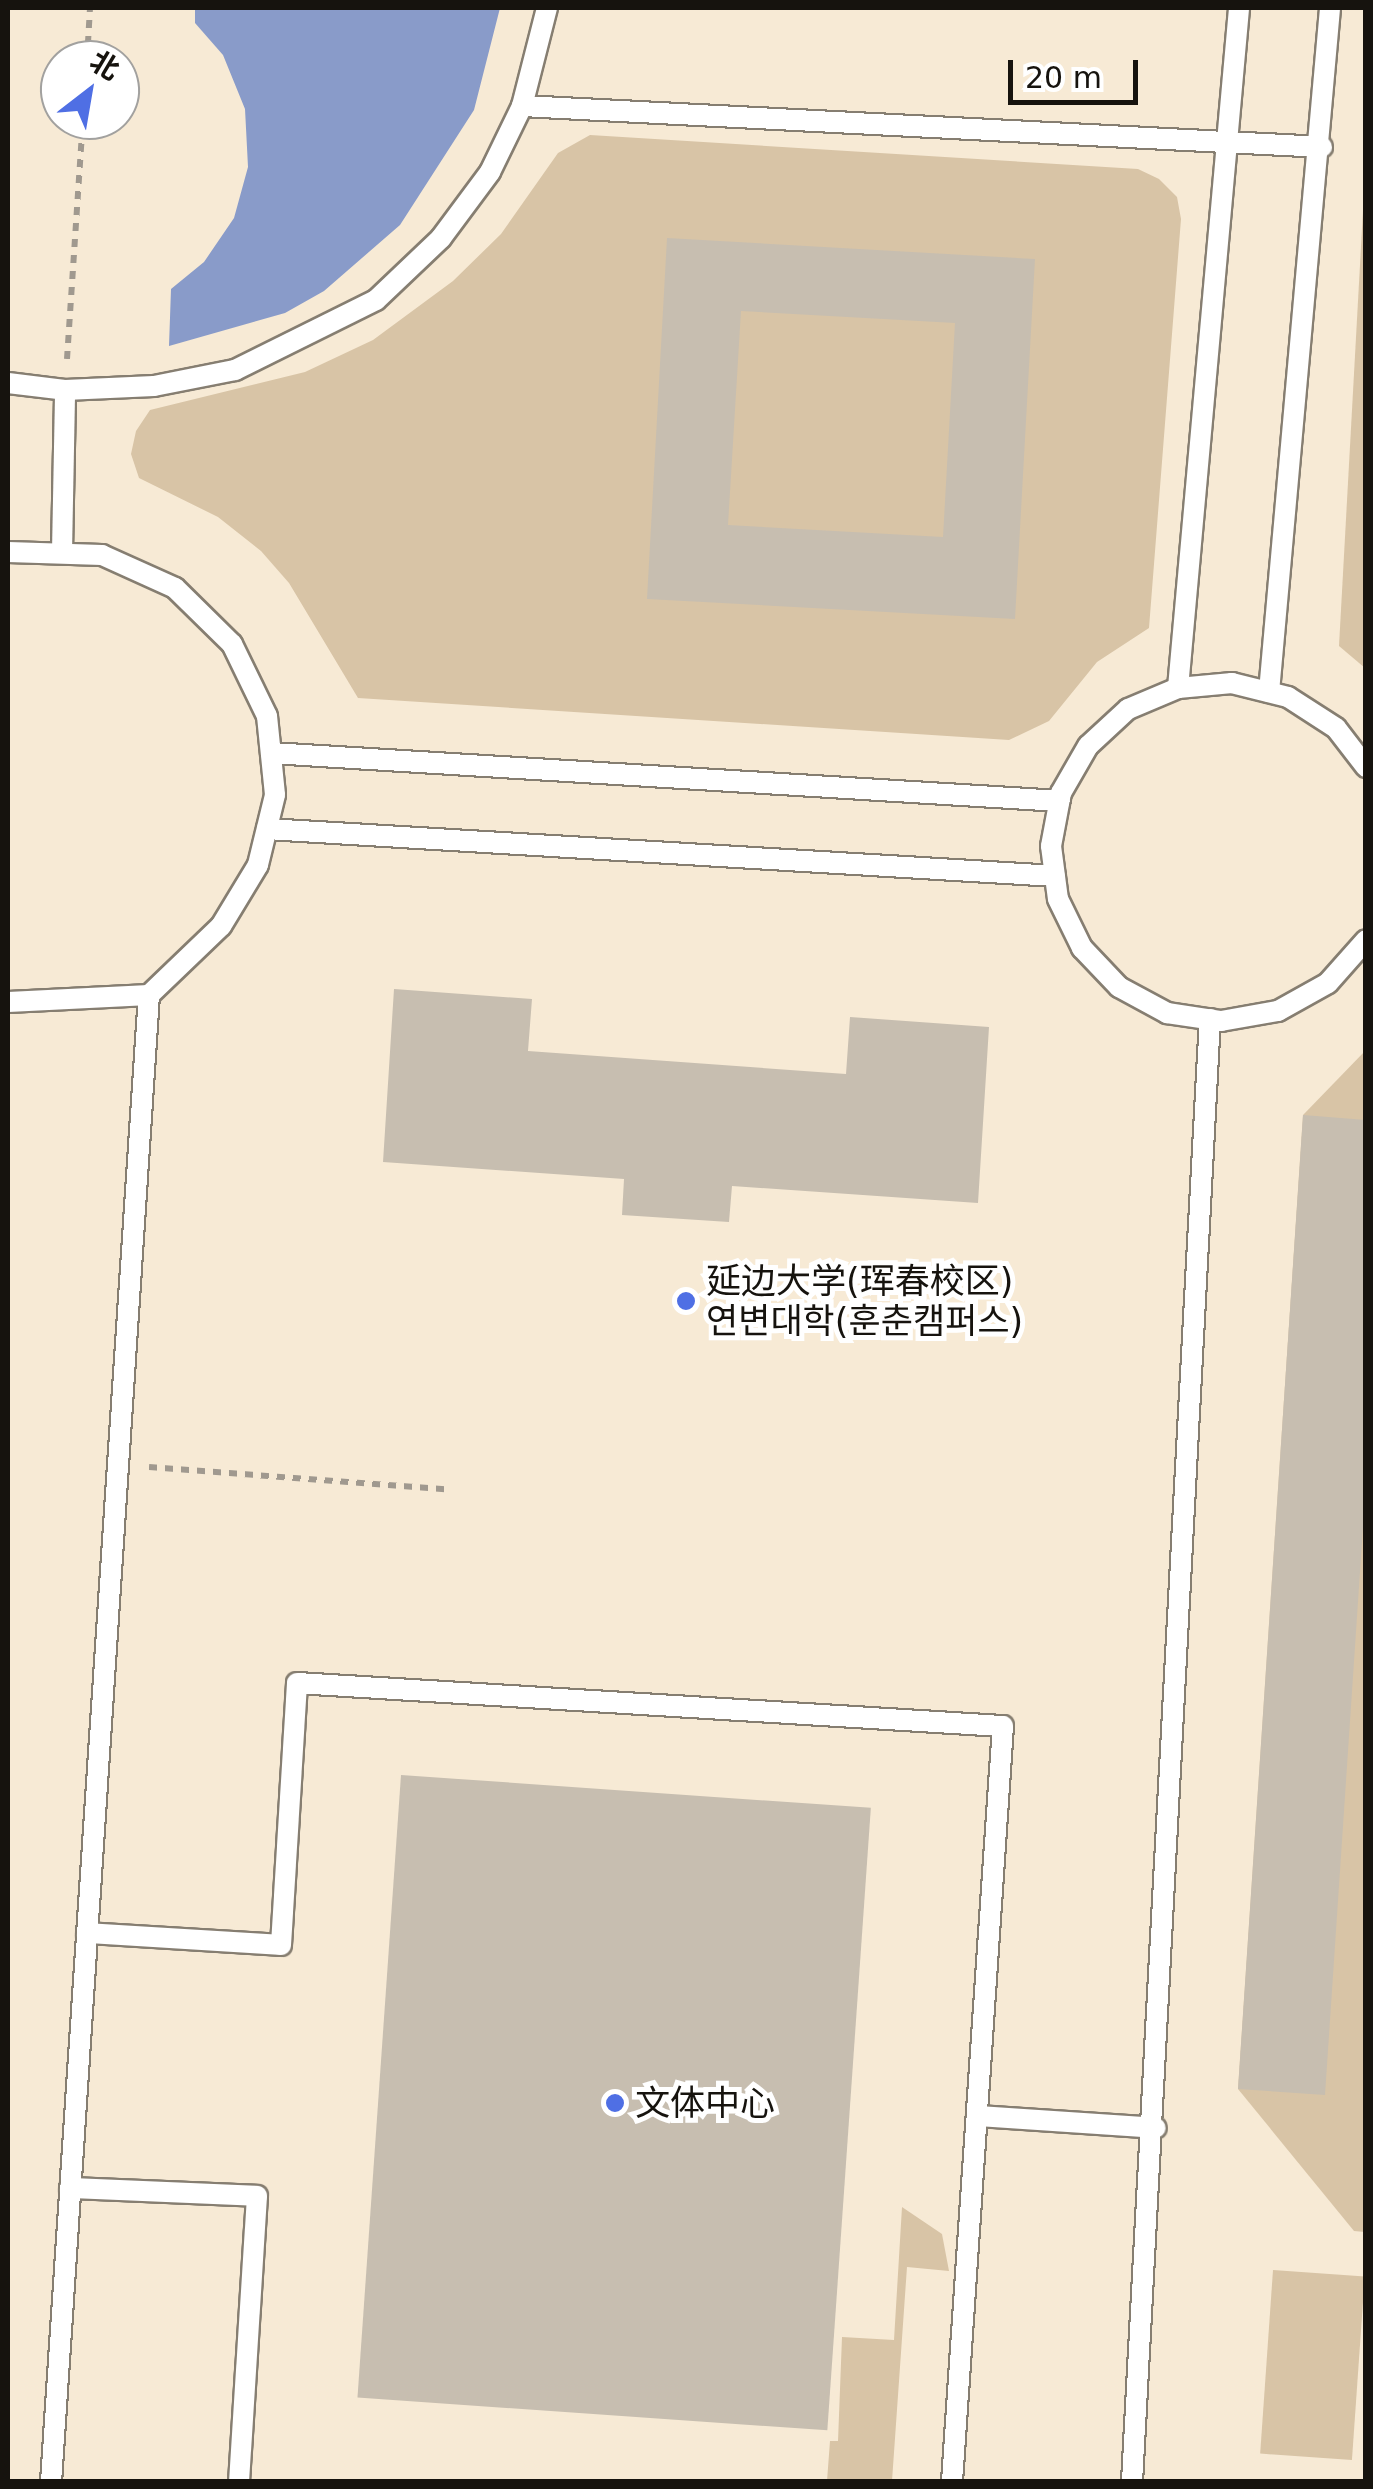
<!DOCTYPE html>
<html>
<head>
<meta charset="utf-8">
<style>
	body { margin:0 }
	#map { position:relative; width:1373px; height:2489px; overflow:hidden; background:#fff5e7; font-family:"DejaVu Sans","Noto Sans SC","Noto Sans KR",sans-serif }
	div>[style] { position:absolute }
	[style*='--x'] { left:calc(var(--x)*1px); top:calc(var(--y)*1px); width:calc(var(--w)*1px); rotate:calc(var(--a)*1deg) }
	.built>* { inset:0; background:#f7ead5 }
	.green>* { inset:0; background:#d8c4a6; transform-origin:0 0 }
	.water>* { inset:0; background:#899bc9 }
	.building>* { inset:0; background:#c7beb0; transform-origin:0 0 }
	.path>* { height:6px; margin-top:-3px; transform-origin:0; background:repeating-linear-gradient(90deg,#a0998f 0 8px,transparent 0 16px) }
	.roads { filter:drop-shadow(2px 0 #867e71) drop-shadow(-2px 0 #867e71) drop-shadow(0 2px #867e71) drop-shadow(0 -2px #867e71) }
	.lane>* { height:20px; margin:-10px; padding:0 10px; transform-origin:10px; border-radius:10px; background:#fff }
	.dots>* { width:28px; height:28px; translate:-50% -50%; box-sizing:border-box; border:5px solid #fff; border-radius:50% }
	span { translate:-50% -50%; white-space:nowrap; text-align:center; line-height:1.15; -webkit-text-stroke:10px #fff; paint-order:stroke }
	.poi-label { font-size:35px; color:#16130e }
	.left { translate:0 -50%; text-align:left }
	.frame { position:absolute; inset:0; border:10px solid #16130e; pointer-events:none }
	.north { position:absolute; left:40px; top:40px; width:100px; height:100px; box-sizing:border-box; background:#fff; border:2px solid #a2a19f; border-radius:50%; rotate:31deg; font-size:28px; font-weight:700; line-height:40px; text-align:center; color:#16130e }
	.north::after { content:''; display:block; margin:auto; width:35px; height:45px; background:#4f6fe4; clip-path:polygon(50% 0,100% 100%,50% 72%,0 100%) }
	.scale { position:absolute; left:1008px; top:60px; width:130px; height:45px; box-sizing:border-box; border:5px solid #16130e; border-top:0; padding-left:12px; font-size:30px; line-height:35px; white-space:nowrap; color:#16130e; -webkit-text-stroke:8px #fff; paint-order:stroke }
</style>
</head>
<body>
<div id="map">
	<div class="built">
		<i style="clip-path:polygon(evenodd,8px 8px,1365px 8px,1365px 2481px,8px 2481px,8px 8px,60px 60px,120px 60px,120px 120px,60px 120px,60px 60px)"></i>
	</div>
	<div class="green">
		<i style="clip-path:polygon(590px 135px,1138px 169px,1159px 179px,1177px 197px,1181px 219px,1149px 628px,1097px 662px,1049px 721px,1009px 740px,358px 698px,289px 583px,261px 551px,218px 517px,139px 478px,131px 454px,136px 431px,150px 410px,305px 372px,373px 340px,453px 281px,501px 234px,558px 153px)"></i>
		<i style="clip-path:polygon(1365px 174px,1365px 668px,1339px 646px)"></i>
		<i style="clip-path:polygon(1365px 1051px,1365px 2232px,1354px 2231px,1238px 2089px,1303px 1115px)"></i>
		<i style="clip-path:polygon(902px 2207px,942px 2234px,949px 2271px,907px 2267px,892px 2481px,827px 2481px,830px 2441px,838px 2441px,842px 2337px,894px 2340px)"></i>
		<i style="left:1273px;top:2270px;width:92px;height:184px;rotate:4deg"></i>
	</div>
	<div class="water">
		<i style="clip-path:polygon(195px 8px,500px 8px,474px 110px,400px 225px,324px 291px,285px 313px,169px 346px,171px 289px,204px 262px,234px 218px,248px 167px,245px 109px,223px 55px,195px 23px)"></i>
	</div>
	<div class="building">
		<i style="clip-path:polygon(evenodd,667px 238px,1035px 259px,1015px 619px,647px 599px,667px 238px,741px 311px,955px 323px,943px 537px,728px 525px,741px 311px)"></i>
		<i style="clip-path:polygon(394px 989px,532px 999px,528px 1051px,846px 1074px,850px 1017px,989px 1027px,978px 1203px,732px 1186px,729px 1222px,622px 1215px,624px 1179px,383px 1162px)"></i>
		<i style="clip-path:polygon(1303px 1115px,1366px 1120px,1366px 1482px,1325px 2095px,1238px 2089px)"></i>
		<i style="left:401px;top:1775px;width:471px;height:624px;rotate:4deg"></i>
	</div>
	<div class="path">
		<i style="--x:87;--y:60;--w:52;--a:-86.7"></i>
		<i style="--x:67;--y:359;--w:240;--a:-86.2"></i>
		<i style="--x:149;--y:1467;--w:297;--a:4.3"></i>
	</div>
	<div class="roads">
		<div class="lane">
			<i style="--x:522;--y:106;--w:801;--a:2.93"></i>
			<i style="--x:8;--y:383;--w:57;--a:7"></i>
			<i style="--x:65;--y:390;--w:89;--a:-2.6"></i>
			<i style="--x:154;--y:386;--w:83;--a:-11.2"></i>
			<i style="--x:235;--y:370;--w:157;--a:-26.4"></i>
			<i style="--x:376;--y:300;--w:90;--a:-43.6"></i>
			<i style="--x:441;--y:238;--w:82;--a:-53.4"></i>
			<i style="--x:490;--y:172;--w:73;--a:-64.1"></i>
			<i style="--x:522;--y:106;--w:101;--a:-75.7"></i>
			<i style="--x:8;--y:552;--w:94;--a:1.8"></i>
			<i style="--x:102;--y:555;--w:80;--a:24.3"></i>
			<i style="--x:175;--y:588;--w:80;--a:44.5"></i>
			<i style="--x:232;--y:644;--w:80;--a:64.1"></i>
			<i style="--x:267;--y:716;--w:79;--a:84.2"></i>
			<i style="--x:275;--y:795;--w:72;--a:103.7"></i>
			<i style="--x:258;--y:865;--w:71;--a:121.2"></i>
			<i style="--x:221;--y:926;--w:100;--a:136.2"></i>
			<i style="--x:149;--y:995;--w:141;--a:177.2"></i>
			<i style="--x:62;--y:552;--w:162;--a:-88.9"></i>
			<i style="--x:1178;--y:688;--w:683;--a:-84.87"></i>
			<i style="--x:1269;--y:692;--w:687;--a:-84.9"></i>
			<i style="--x:271;--y:753;--w:790;--a:3.48"></i>
			<i style="--x:1366;--y:767;--w:49;--a:-127.6"></i>
			<i style="--x:1336;--y:728;--w:57;--a:-147.1"></i>
			<i style="--x:1288;--y:697;--w:58;--a:-166"></i>
			<i style="--x:1232;--y:683;--w:54;--a:174.7"></i>
			<i style="--x:1178;--y:688;--w:54;--a:157.2"></i>
			<i style="--x:1128;--y:709;--w:54;--a:137.2"></i>
			<i style="--x:1088;--y:746;--w:54;--a:119.9"></i>
			<i style="--x:1061;--y:793;--w:54;--a:100.7"></i>
			<i style="--x:1051;--y:846;--w:53;--a:82.5"></i>
			<i style="--x:1058;--y:899;--w:55;--a:63.9"></i>
			<i style="--x:1082;--y:948;--w:54;--a:46.5"></i>
			<i style="--x:1119;--y:987;--w:55;--a:28.4"></i>
			<i style="--x:1167;--y:1013;--w:55;--a:8.4"></i>
			<i style="--x:1221;--y:1021;--w:58;--a:-10"></i>
			<i style="--x:1278;--y:1011;--w:57;--a:-29.2"></i>
			<i style="--x:1328;--y:983;--w:57;--a:-48.5"></i>
			<i style="--x:267;--y:829;--w:789;--a:3.41"></i>
			<i style="--x:87;--y:1933;--w:194;--a:3.5"></i>
			<i style="--x:281;--y:1945;--w:262;--a:-86.5"></i>
			<i style="--x:297;--y:1683;--w:707;--a:3.49"></i>
			<i style="--x:1003;--y:1726;--w:758;--a:93.86"></i>
			<i style="--x:977;--y:2116;--w:179;--a:3.8"></i>
			<i style="--x:70;--y:2188;--w:187;--a:2.4"></i>
			<i style="--x:257;--y:2196;--w:287;--a:93.6"></i>
			<i style="--x:51;--y:2482;--w:1490;--a:-86.23"></i>
			<i style="--x:1132;--y:2482;--w:1465;--a:-86.95"></i>
		</div>
	</div>
	<div class="dots">
		<i style="left:686px;top:1301px;background:#4f6fe4"></i>
		<i style="left:615px;top:2103px;background:#4f6fe4"></i>
	</div>
	<div class="poi-label">
		<span class="left" style="left:706px;top:1301px">延边大学(珲春校区)<br>연변대학(훈춘캠퍼스)</span>
		<span class="left" style="left:635px;top:2103px">文体中心</span>
	</div>
	<div class="frame"></div>
	<div class="north">北</div>
	<div class="scale">20 m</div>
</div>
</body>
</html>
